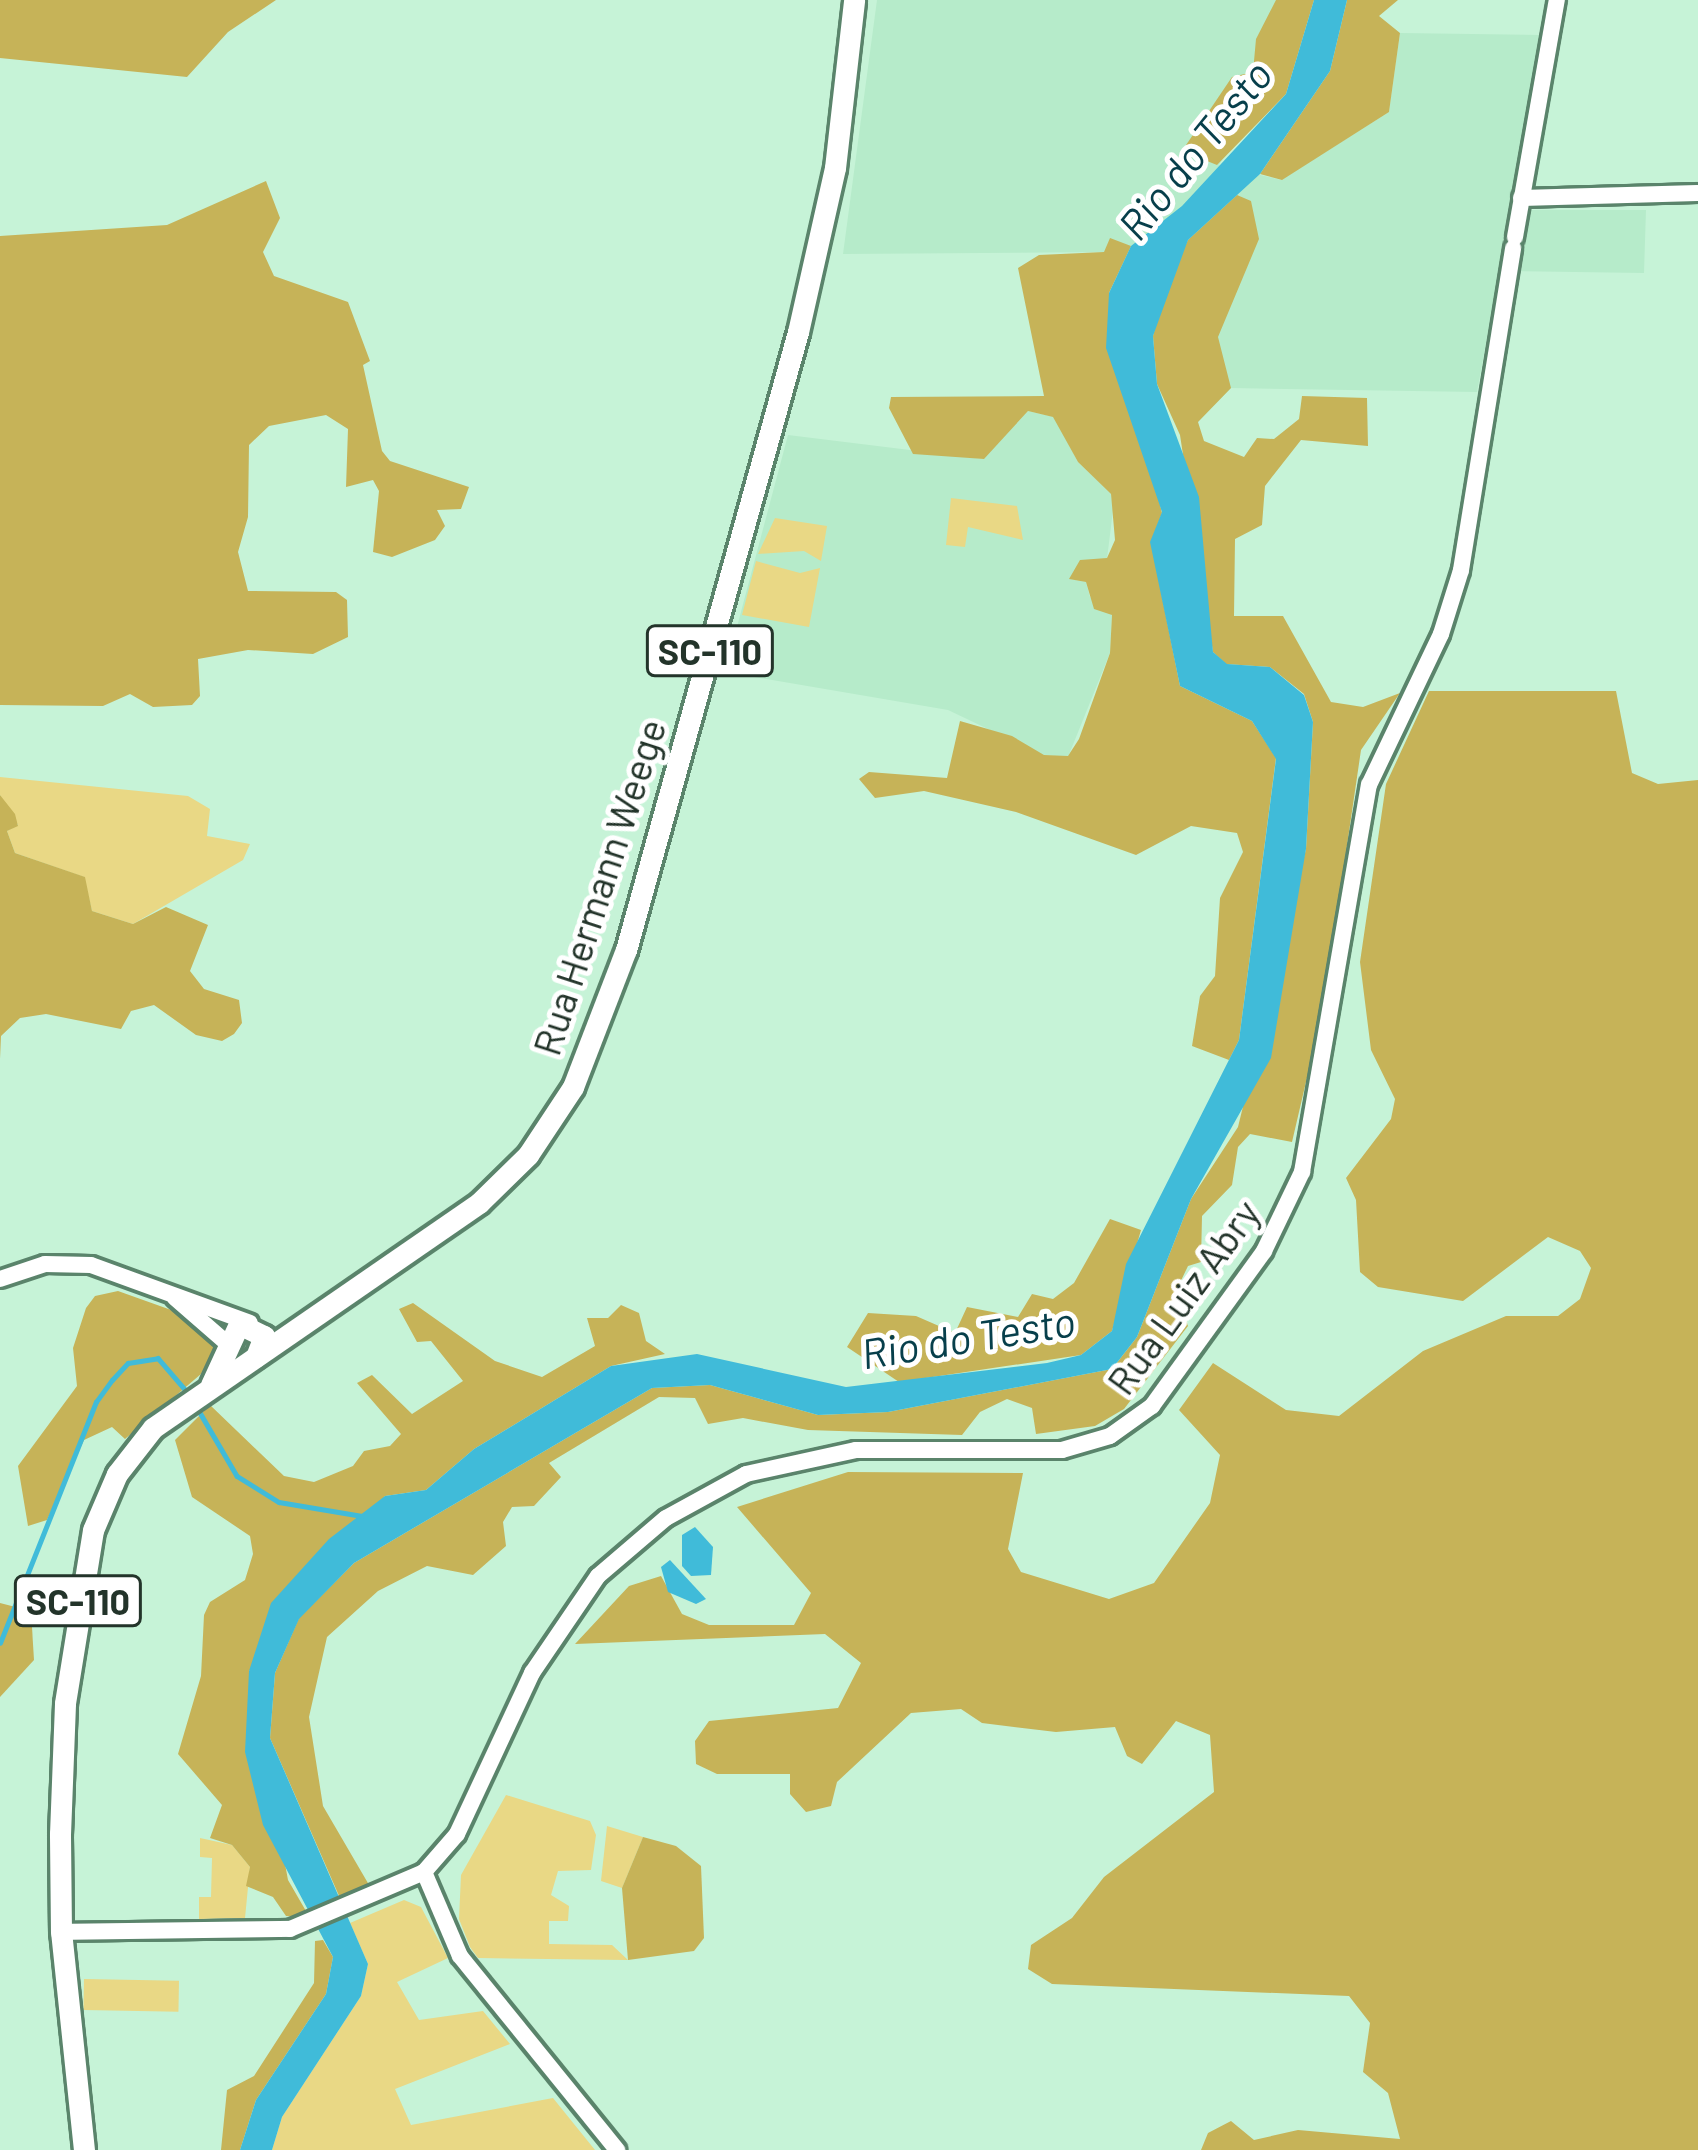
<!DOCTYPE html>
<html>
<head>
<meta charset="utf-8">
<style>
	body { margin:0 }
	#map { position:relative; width:1698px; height:2150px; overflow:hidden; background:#c6f3d7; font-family:Barlow,sans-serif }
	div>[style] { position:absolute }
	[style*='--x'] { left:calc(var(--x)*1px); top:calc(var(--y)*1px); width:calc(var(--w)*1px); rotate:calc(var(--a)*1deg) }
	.built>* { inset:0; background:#b6ebca }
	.green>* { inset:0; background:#e9d885; transform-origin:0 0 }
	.forest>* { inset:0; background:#c6b358 }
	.water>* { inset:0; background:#40bbd9 }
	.stream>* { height:4.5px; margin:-2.25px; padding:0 2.25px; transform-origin:2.25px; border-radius:2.25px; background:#40bbd9 }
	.roads { filter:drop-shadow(3px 0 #5a846b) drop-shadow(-3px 0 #5a846b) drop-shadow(0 3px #5a846b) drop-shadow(0 -3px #5a846b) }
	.minor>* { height:16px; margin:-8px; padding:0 8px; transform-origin:8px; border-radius:8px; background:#fff }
	.major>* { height:21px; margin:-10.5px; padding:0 10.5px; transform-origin:10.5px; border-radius:10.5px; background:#fff }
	span { translate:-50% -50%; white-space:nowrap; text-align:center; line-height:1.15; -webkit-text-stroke:10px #fff; paint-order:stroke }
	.shield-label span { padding:3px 9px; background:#fff; border:3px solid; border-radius:9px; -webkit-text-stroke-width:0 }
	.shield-label { font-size:36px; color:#23342a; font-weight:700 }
	.street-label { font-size:39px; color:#23342a }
	.water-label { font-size:42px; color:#073f4b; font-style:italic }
</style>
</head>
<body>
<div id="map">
	<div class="built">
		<i style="clip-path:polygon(877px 0,1314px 0,1219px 165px,1281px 180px,1389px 112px,1400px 33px,1540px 35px,1509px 210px,1646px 210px,1644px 273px,1499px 271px,1477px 392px,1231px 388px,1198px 422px,1104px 252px,843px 254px)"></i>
		<i style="clip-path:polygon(1028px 411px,1054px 417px,1078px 462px,1111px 494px,1113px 510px,1107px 559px,1070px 579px,1086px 582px,1090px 597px,1112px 615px,1110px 653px,1068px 757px,1043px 755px,948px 710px,725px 672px,788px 435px,983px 459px)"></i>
	</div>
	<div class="green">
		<i style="clip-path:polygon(951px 498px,1017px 506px,1023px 540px,968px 527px,965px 547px,946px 545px)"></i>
		<i style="clip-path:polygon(775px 518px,827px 526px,821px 561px,804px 551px,758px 554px)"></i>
		<i style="clip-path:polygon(756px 561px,800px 573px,820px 568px,809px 627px,742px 615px)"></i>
		<i style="clip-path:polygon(0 777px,188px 796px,210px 809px,207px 836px,250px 844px,243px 860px,133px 924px,92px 911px,84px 877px,15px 853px,7px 831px,18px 825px,0 795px)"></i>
		<i style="clip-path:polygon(506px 1795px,590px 1821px,596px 1835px,591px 1870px,558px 1871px,551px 1895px,569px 1906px,568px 1921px,549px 1921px,549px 1944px,612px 1945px,628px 1960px,478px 1958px,470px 1947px,459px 1919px,461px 1875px)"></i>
		<i style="clip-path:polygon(607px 1826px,643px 1837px,622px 1888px,601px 1881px)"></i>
		<i style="clip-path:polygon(200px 1838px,232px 1845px,250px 1867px,245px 1918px,199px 1919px,199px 1897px,211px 1897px,212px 1858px,200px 1857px)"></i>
		<i style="clip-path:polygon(404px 1900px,421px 1907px,448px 1958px,397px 1982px,419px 2020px,483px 2011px,510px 2044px,395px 2089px,411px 2125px,553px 2098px,595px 2150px,272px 2150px,282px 2117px,361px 1996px,368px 1964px,350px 1923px)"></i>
		<i style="left:84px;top:1979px;width:95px;height:31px;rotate:1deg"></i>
	</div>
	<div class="forest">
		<i style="clip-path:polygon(0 0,276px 0,228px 32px,187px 77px,0 58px)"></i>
		<i style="clip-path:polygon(1276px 0,1314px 0,1286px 94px,1217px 165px,1182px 151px,1232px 77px,1253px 72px,1256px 39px)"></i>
		<i style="clip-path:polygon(1347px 0,1398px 0,1379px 16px,1400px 33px,1389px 112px,1282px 180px,1260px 174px,1330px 71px)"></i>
		<i style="clip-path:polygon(266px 181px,280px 218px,263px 252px,274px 276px,348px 302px,370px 361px,363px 365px,382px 451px,390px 461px,469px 487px,461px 509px,437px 510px,445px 526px,435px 540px,392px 557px,373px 552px,379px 491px,373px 480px,346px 487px,348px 429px,326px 415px,269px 426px,249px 445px,248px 517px,238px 552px,248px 591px,336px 592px,347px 600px,348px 637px,313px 654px,248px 650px,198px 659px,200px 696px,192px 705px,153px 707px,130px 694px,103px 706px,0 705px,0 236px,167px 225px)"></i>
		<i style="clip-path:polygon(1237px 195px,1251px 201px,1259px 239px,1218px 337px,1231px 388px,1198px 422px,1204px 441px,1244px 457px,1257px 438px,1274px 439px,1299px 419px,1302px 396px,1367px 398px,1368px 446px,1301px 440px,1265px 486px,1262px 525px,1235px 539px,1234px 616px,1283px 616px,1331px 702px,1363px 707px,1400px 693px,1361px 750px,1323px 1009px,1292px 1142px,1250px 1134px,1238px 1147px,1232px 1185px,1202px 1216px,1201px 1262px,1188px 1266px,1176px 1291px,1188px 1326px,1124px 1409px,1095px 1426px,1036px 1434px,1032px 1408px,1007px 1399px,980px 1412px,962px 1435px,808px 1430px,743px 1418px,708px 1424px,695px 1398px,659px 1397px,549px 1463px,561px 1477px,534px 1506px,512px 1507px,503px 1522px,506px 1546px,473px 1575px,427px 1566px,378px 1591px,327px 1637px,309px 1717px,323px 1806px,372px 1890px,343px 1905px,270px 1738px,275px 1673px,299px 1618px,354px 1563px,652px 1388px,710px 1385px,818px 1415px,888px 1412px,1112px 1369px,1137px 1337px,1191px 1199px,1238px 1127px,1306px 849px,1313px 722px,1304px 694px,1270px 667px,1226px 664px,1213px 652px,1180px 435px,1157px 384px,1153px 336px,1167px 283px,1188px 240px)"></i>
		<i style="clip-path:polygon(1110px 238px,1131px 246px,1109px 293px,1162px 513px,1151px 542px,1180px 686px,1252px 721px,1276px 758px,1239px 1040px,1229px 1060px,1192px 1046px,1200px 996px,1215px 976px,1220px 898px,1243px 852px,1237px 833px,1191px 826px,1136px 855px,1016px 812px,924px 791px,875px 798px,859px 779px,869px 772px,947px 778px,960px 721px,1012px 736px,1044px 755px,1068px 756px,1079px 739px,1110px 653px,1112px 615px,1094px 609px,1086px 582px,1069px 579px,1080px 560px,1107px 558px,1115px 540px,1111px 494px,1078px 462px,1053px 417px,1028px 411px,984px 459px,913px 454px,889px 408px,891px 397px,1044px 396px,1018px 268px,1039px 255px,1104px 252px)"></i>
		<i style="clip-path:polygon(1429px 691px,1616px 691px,1632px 773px,1658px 784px,1698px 780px,1698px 2150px,1201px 2150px,1208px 2133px,1231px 2121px,1254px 2140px,1298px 2130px,1400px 2139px,1388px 2093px,1363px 2072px,1370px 2023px,1349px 1996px,1052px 1984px,1028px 1969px,1031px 1945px,1072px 1918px,1104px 1877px,1214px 1792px,1210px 1735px,1176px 1721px,1142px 1764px,1127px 1756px,1115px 1727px,1056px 1732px,982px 1723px,961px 1709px,911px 1713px,837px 1782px,831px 1806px,806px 1812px,790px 1794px,790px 1774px,717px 1774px,696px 1764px,695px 1741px,709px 1721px,838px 1708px,861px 1663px,825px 1634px,575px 1644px,629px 1586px,661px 1576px,682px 1614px,709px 1625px,794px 1625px,811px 1593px,737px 1507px,848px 1472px,1023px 1473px,1008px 1549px,1021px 1572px,1109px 1599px,1154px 1583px,1210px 1503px,1220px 1455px,1179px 1410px,1213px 1363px,1286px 1410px,1339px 1416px,1423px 1351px,1506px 1316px,1558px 1316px,1580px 1299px,1591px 1268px,1580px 1251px,1548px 1237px,1463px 1301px,1378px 1287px,1360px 1272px,1356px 1200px,1346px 1178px,1391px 1119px,1395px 1099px,1371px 1050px,1360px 962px,1386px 784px)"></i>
		<i style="clip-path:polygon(0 795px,15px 814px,18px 826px,7px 831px,15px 853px,85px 877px,92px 911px,133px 924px,166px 907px,208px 925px,190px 971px,204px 989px,239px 1000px,242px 1023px,234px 1034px,222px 1041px,196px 1035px,154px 1005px,131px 1011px,121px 1029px,46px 1014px,20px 1018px,1px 1036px,0 1059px)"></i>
		<i style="clip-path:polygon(1110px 1219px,1141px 1230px,1112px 1331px,1081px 1355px,899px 1382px,847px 1347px,868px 1313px,916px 1316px,955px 1333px,967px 1307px,1018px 1317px,1032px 1294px,1053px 1299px,1074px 1283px)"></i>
		<i style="clip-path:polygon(118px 1291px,188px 1316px,216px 1350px,201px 1374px,125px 1439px,112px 1427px,84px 1440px,47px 1520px,28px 1526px,18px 1466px,77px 1386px,73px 1348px,86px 1308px,95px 1296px)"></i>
		<i style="clip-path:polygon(413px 1303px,495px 1361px,542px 1377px,595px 1346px,587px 1318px,608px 1318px,621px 1305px,639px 1313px,646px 1341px,665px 1354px,611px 1366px,474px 1449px,426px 1490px,385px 1496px,249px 1671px,288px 1880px,310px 1918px,286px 1916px,273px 1897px,246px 1886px,250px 1867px,232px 1845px,210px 1838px,222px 1805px,178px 1754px,201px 1676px,204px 1615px,210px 1602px,245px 1580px,253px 1554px,250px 1536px,192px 1497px,175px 1440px,210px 1405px,284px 1476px,314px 1482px,353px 1466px,364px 1451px,390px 1446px,401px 1434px,357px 1383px,372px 1375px,412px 1414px,463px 1381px,431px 1341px,417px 1342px,399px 1309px)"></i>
		<i style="clip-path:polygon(0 1603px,31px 1611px,34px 1660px,0 1697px)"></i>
		<i style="clip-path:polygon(643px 1837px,676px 1846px,701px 1866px,704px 1938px,694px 1951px,628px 1960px,622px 1888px)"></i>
		<i style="clip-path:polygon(323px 1940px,333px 1957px,326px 1994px,256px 2100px,240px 2150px,221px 2150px,227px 2090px,254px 2076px,314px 1983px,315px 1941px)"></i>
	</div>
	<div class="water">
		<i style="clip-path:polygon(1314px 0,1347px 0,1330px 71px,1260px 174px,1188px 240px,1153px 336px,1157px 384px,1199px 497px,1213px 652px,1227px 664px,1270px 667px,1304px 695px,1313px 722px,1306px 849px,1271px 1058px,1191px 1199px,1137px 1337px,1112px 1369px,888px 1412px,818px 1415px,710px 1385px,652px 1388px,354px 1563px,299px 1619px,275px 1673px,270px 1738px,368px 1964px,361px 1996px,282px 2117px,272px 2150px,240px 2150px,256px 2100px,326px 1994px,333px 1957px,263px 1825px,245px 1752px,249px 1671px,271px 1603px,329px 1539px,385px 1496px,426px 1490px,474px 1449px,611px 1366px,697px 1354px,846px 1387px,1047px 1363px,1081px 1355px,1112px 1331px,1126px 1264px,1239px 1040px,1276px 759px,1252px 721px,1180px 686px,1150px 542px,1162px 512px,1106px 348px,1109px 293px,1131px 246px,1182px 206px,1286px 94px)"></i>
		<i style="clip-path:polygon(695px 1527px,713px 1547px,711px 1575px,691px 1576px,682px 1566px,682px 1535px)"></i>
		<i style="clip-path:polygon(670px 1560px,706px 1599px,696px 1604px,668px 1592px,661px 1567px)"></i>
	</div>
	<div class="stream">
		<i style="--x:195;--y:1404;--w:83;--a:59.7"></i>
		<i style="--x:237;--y:1476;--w:49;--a:31.8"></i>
		<i style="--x:279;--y:1502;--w:84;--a:9.6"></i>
		<i style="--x:0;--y:1643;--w:259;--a:-68.3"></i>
		<i style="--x:96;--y:1402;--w:27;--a:-54"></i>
		<i style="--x:112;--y:1380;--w:23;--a:-47"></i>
		<i style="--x:128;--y:1363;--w:30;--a:-9"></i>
		<i style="--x:158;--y:1358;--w:48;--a:49.3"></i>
	</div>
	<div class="roads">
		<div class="minor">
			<i style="--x:1521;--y:198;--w:177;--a:-1.6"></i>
			<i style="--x:1515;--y:237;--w:241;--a:-80"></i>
			<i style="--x:0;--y:1279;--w:47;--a:-18.4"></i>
			<i style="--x:45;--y:1264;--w:46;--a:1.2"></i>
			<i style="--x:91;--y:1265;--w:169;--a:20"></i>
			<i style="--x:175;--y:1298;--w:70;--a:41"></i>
			<i style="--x:424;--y:1872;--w:91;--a:66.8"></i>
			<i style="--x:460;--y:1956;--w:250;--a:51"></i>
			<i style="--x:61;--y:1932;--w:229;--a:-0.8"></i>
			<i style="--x:290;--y:1929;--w:146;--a:-23"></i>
			<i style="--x:424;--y:1872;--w:50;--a:-49"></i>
			<i style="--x:457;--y:1834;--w:178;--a:-65"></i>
			<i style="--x:532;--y:1673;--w:117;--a:-55.8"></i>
			<i style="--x:598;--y:1576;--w:89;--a:-40.5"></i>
			<i style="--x:666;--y:1518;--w:91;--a:-28.8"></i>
			<i style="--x:746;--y:1474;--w:113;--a:-12.3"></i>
			<i style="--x:856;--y:1450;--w:206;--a:0"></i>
			<i style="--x:1062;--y:1450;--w:50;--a:-16.3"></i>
			<i style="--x:1110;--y:1436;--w:52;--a:-35.5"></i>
			<i style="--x:1152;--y:1406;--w:191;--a:-54.1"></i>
			<i style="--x:1264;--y:1251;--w:88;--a:-64.3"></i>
			<i style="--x:1302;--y:1172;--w:393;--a:-80.2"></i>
			<i style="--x:1369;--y:785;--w:167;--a:-64.5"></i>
			<i style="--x:1441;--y:634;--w:67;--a:-72.6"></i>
			<i style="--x:1461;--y:570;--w:326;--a:-80.8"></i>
		</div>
		<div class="major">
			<i style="--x:211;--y:1385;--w:67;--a:-65.3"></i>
			<i style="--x:239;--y:1324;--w:28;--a:26"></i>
			<i style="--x:264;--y:1336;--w:22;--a:111"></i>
			<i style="--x:84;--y:2150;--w:219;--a:-96"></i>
			<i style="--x:61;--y:1932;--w:98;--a:-90.6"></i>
			<i style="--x:60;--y:1834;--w:131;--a:-87.8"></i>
			<i style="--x:65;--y:1703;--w:175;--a:-80.8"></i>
			<i style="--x:93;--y:1530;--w:61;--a:-66.8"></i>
			<i style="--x:117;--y:1474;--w:58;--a:-52"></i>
			<i style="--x:153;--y:1428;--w:396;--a:-34.6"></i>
			<i style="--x:479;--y:1203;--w:69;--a:-44.4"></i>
			<i style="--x:528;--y:1155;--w:82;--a:-56.5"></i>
			<i style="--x:573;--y:1087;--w:147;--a:-68.9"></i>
			<i style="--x:626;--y:950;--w:641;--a:-74.45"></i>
			<i style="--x:798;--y:332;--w:168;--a:-77.3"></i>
			<i style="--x:835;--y:168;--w:169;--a:-83.5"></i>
		</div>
	</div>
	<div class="shield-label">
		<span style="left:710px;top:651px">SC-110</span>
		<span style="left:78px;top:1601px">SC-110</span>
	</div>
	<div class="street-label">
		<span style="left:599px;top:887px;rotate:-72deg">Rua Hermann Weege</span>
		<span style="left:1183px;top:1297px;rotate:-54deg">Rua Luiz Abry</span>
	</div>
	<div class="water-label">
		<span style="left:1194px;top:149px;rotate:-51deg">Rio do Testo</span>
		<span style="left:968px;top:1336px;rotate:-9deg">Rio do Testo</span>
	</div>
</div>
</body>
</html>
